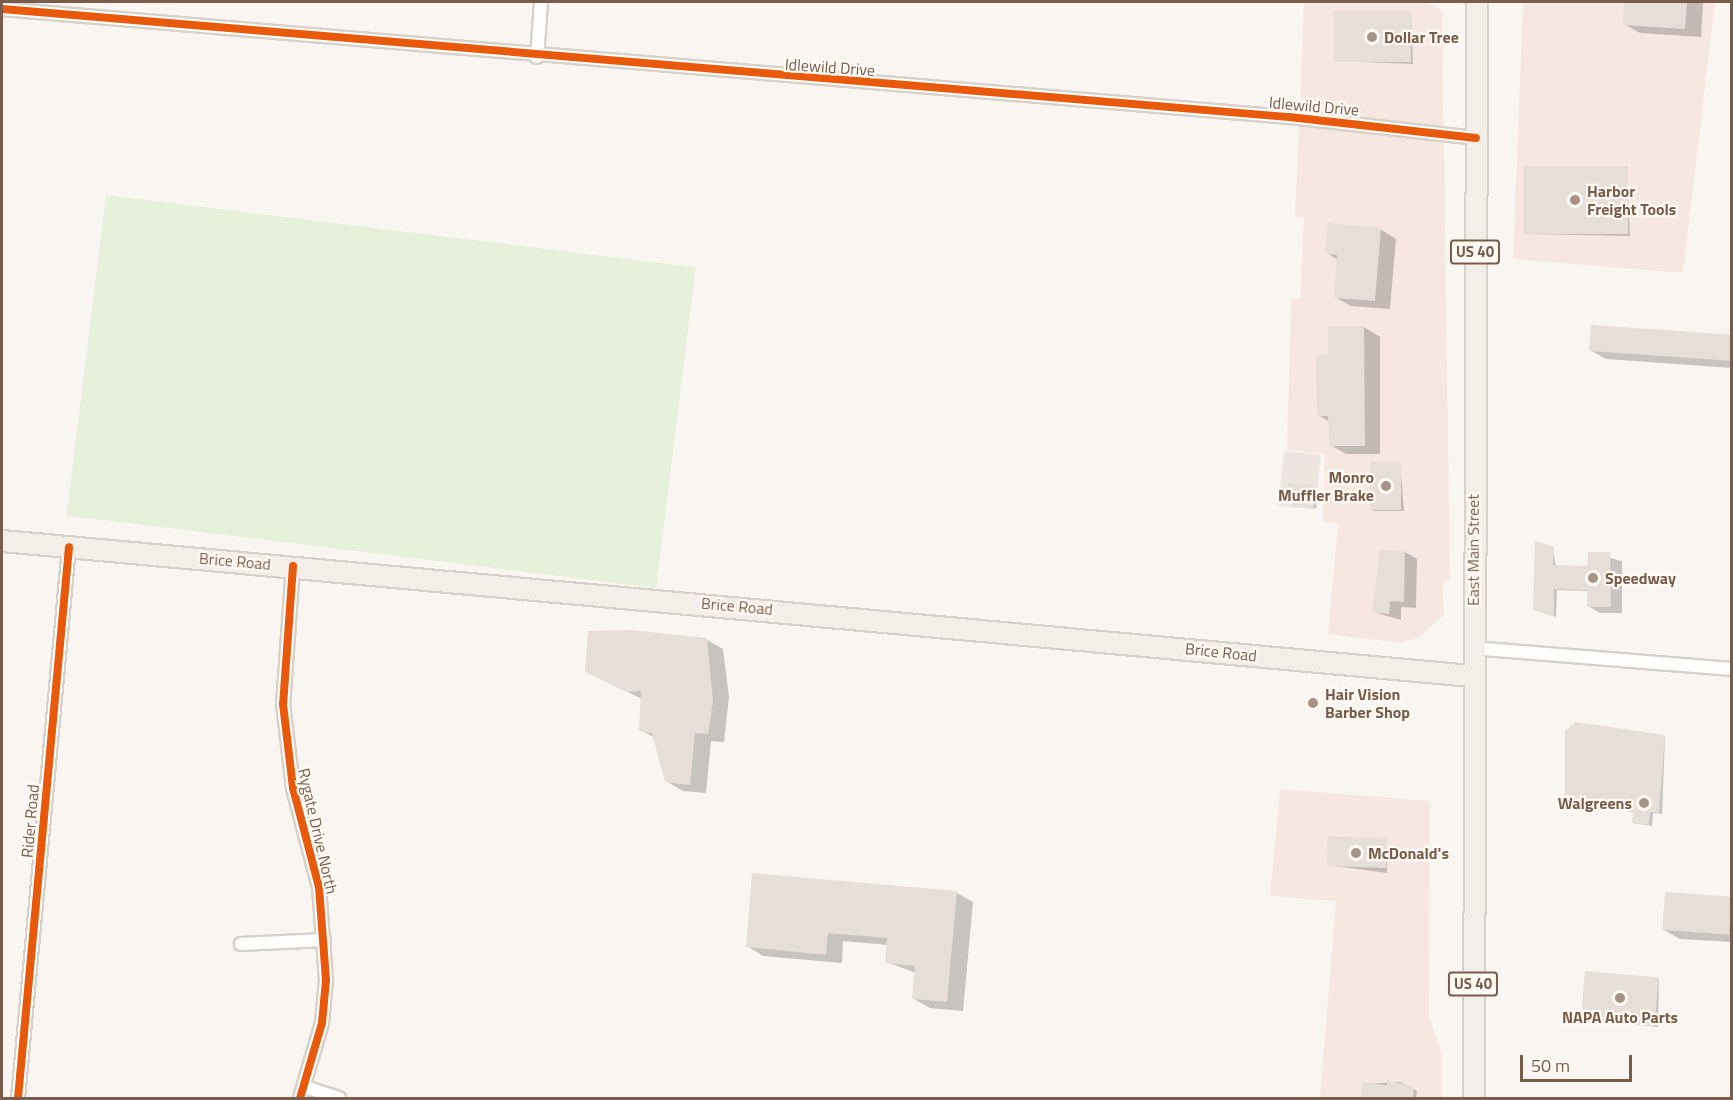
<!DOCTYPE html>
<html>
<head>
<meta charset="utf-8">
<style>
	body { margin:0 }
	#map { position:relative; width:1733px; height:1100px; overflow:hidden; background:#f9f5f0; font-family:"Titillium Web",sans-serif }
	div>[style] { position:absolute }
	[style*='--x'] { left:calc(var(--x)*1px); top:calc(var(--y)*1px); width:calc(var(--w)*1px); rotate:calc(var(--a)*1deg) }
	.commercial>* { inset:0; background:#f6e8e1 }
	.industrial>* { inset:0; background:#ede5e0; transform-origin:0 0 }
	.green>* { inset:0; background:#e7f0db; transform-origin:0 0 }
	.shadow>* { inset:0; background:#0003 }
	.building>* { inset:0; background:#e6ded7; transform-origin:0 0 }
	.roads { filter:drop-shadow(2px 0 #d7d1cb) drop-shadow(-2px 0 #d7d1cb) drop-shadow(0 2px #d7d1cb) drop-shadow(0 -2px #d7d1cb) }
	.minor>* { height:12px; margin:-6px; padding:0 6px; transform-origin:6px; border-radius:6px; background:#fefefd }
	.primary>* { height:20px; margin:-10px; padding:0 10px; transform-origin:10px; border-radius:10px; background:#f3eee8 }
	.cycleway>* { height:8px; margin:-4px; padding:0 4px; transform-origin:4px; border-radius:4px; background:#e8590c }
	.dots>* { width:16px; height:16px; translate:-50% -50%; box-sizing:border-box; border:3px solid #fffaf3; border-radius:50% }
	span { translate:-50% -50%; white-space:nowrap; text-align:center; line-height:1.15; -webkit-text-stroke:4.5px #fffaf3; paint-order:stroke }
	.shield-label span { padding:2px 4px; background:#fffaf3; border:2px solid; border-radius:4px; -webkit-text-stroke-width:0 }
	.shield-label { font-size:15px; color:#7a5c4d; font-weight:700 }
	.poi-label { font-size:16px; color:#7a5c4d; font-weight:700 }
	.left { translate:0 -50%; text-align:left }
	.right { translate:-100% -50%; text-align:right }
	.street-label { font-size:16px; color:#7a5c4d }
	.frame { position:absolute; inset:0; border:3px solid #7a5c4d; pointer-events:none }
	.scale { position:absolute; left:1520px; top:1055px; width:112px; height:27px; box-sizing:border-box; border:3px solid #7a5c4d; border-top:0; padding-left:8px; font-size:18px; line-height:21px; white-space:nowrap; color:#7a5c4d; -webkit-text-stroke:4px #fffaf3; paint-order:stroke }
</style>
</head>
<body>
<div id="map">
	<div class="commercial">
		<i style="clip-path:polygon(1304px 2px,1426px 2px,1442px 11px,1450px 580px,1443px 584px,1444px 614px,1420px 637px,1401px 643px,1328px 634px,1338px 524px,1323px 521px,1325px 454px,1287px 449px,1291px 299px,1300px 298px,1304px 218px,1295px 217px)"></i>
		<i style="clip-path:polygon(1523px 2px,1715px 2px,1683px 273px,1513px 259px)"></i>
		<i style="clip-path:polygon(1280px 789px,1430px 801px,1429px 1018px,1442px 1053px,1442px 1098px,1320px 1098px,1336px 901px,1270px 896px)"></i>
	</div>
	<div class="industrial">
		<i style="left:1284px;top:451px;width:37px;height:55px;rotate:6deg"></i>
	</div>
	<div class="green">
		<i style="left:106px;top:195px;width:594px;height:323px;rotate:7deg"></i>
	</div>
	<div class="shadow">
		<i style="clip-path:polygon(1625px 2px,1703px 2px,1701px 37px,1640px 33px,1624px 24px)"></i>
		<i style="clip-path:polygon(1411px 13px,1413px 64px,1335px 61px)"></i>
		<i style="clip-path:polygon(1627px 168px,1630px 236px,1525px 234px)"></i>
		<i style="clip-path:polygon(1380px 229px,1396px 239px,1390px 309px,1351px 306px,1335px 297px,1338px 260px,1327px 253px)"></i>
		<i style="clip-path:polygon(1364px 327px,1380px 337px,1380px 454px,1346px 454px,1330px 445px,1330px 422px,1318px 415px,1330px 357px)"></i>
		<i style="clip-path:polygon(1732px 337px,1732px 368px,1606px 359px,1590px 350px)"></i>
		<i style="clip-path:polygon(1400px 462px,1404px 511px,1375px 511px,1372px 510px)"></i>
		<i style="clip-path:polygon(1313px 486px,1316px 495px,1289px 491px)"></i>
		<i style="clip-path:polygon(1315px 500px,1317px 508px,1295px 505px)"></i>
		<i style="clip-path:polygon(1553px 549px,1556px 567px,1589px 567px,1589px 553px,1622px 561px,1622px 613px,1600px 613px,1588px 606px,1588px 591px,1557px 590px,1556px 617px,1538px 611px)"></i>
		<i style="clip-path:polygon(1381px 552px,1405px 552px,1417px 559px,1416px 608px,1401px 607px,1401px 620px,1373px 612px)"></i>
		<i style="clip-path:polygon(707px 640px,723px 649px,729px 697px,724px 742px,711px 741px,706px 793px,683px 791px,666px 781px,655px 738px,641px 730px,642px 699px,586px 671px)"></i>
		<i style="clip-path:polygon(1665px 736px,1662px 814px,1653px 813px,1652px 826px,1633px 823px,1634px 812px,1567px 805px)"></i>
		<i style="clip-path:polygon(1386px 840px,1387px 873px,1327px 865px)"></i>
		<i style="clip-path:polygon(753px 874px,957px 893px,973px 902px,963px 1011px,930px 1008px,914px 999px,916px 973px,887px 962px,888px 945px,843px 941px,842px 963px,763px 956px,747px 946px)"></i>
		<i style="clip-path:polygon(1732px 899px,1732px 942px,1680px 939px,1664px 930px)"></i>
		<i style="clip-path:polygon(1659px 978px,1658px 1027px,1582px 1019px)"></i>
		<i style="clip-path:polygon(1400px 1082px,1417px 1091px,1416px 1098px,1363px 1098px,1364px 1084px)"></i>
	</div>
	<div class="building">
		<i style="clip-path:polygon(1624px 2px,1687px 2px,1685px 29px,1623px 25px)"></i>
		<i style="left:1334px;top:11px;width:77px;height:51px"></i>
		<i style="left:1523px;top:166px;width:105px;height:68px"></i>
		<i style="clip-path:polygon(1328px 223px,1381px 228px,1375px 301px,1334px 298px,1337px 255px,1325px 254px)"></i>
		<i style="left:1591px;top:325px;width:141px;height:26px;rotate:4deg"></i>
		<i style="clip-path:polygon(1328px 326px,1364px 326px,1365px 446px,1329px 446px,1328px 416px,1317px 416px,1316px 355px,1328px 355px)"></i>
		<i style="left:1370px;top:461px;width:31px;height:49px"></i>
		<i style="left:1288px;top:483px;width:26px;height:8px;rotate:4deg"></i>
		<i style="left:1294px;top:496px;width:21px;height:10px;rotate:5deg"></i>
		<i style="clip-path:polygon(1535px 541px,1554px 547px,1553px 565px,1587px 566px,1588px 552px,1610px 552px,1611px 607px,1587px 607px,1587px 590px,1554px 589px,1554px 616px,1533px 610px)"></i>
		<i style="clip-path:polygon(1380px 550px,1405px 551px,1404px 602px,1390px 601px,1389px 614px,1372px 613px)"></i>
		<i style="clip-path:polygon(630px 630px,707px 638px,713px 701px,708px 734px,695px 733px,690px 785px,665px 782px,652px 733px,639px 731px,641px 691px,626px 692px,585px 672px,588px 631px)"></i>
		<i style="clip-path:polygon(1576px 722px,1665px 735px,1659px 813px,1650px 812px,1649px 825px,1632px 823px,1633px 811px,1565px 806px,1565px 731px)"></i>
		<i style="left:1328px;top:836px;width:59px;height:30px;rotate:2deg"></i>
		<i style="clip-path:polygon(752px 873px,957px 891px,947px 1002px,912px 999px,915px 966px,885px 963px,887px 938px,828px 933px,826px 955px,746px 947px)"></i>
		<i style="left:1665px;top:892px;width:67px;height:38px;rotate:4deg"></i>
		<i style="left:1585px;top:971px;width:74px;height:49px;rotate:5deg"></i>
		<i style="clip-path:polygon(1387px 1080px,1414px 1087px,1413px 1098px,1361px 1098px,1362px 1083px,1387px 1085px)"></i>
	</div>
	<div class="roads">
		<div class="minor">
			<i style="--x:2;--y:9;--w:1292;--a:4.8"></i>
			<i style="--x:1289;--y:117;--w:188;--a:6.4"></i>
			<i style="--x:537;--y:57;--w:55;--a:-85.8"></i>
			<i style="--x:293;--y:566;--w:138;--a:94.1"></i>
			<i style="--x:283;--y:704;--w:85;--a:83.2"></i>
			<i style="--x:293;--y:788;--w:102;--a:75.3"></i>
			<i style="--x:319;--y:887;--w:93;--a:85.7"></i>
			<i style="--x:326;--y:980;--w:43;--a:95.3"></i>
			<i style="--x:322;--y:1023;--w:78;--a:106.3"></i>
			<i style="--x:1472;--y:648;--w:261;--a:4.6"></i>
			<i style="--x:241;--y:944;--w:83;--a:-2.8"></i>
			<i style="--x:305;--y:1087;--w:36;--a:18"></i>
			<i style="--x:18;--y:1098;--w:553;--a:-84.71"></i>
		</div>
		<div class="primary">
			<i style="--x:2;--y:541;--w:1476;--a:5.25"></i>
			<i style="--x:1474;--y:1098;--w:1096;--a:-89.84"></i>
		</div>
	</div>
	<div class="cycleway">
		<i style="--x:2;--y:9;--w:1292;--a:4.8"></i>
		<i style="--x:1289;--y:117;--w:188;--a:6.4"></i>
		<i style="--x:293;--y:566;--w:138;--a:94.1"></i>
		<i style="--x:283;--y:704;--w:85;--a:83.2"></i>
		<i style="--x:293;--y:788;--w:102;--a:75.3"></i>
		<i style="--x:319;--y:887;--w:93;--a:85.7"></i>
		<i style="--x:326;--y:980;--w:43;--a:95.3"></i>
		<i style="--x:322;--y:1023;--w:78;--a:106.3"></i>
		<i style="--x:18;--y:1098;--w:553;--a:-84.71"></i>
	</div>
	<div class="dots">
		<i style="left:1372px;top:37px;background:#a69286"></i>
		<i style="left:1575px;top:200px;background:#a69286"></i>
		<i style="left:1386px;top:486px;background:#a69286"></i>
		<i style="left:1593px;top:578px;background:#a69286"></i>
		<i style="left:1313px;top:703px;background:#a69286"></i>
		<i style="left:1644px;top:803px;background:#a69286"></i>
		<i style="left:1356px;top:853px;background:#a69286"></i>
		<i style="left:1620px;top:998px;background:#a69286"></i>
	</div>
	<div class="shield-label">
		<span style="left:1475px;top:252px">US 40</span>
		<span style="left:1473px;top:984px">US 40</span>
	</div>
	<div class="poi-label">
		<span class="left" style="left:1384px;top:37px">Dollar Tree</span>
		<span class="left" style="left:1587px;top:200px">Harbor<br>Freight Tools</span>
		<span class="right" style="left:1374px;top:486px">Monro<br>Muffler Brake</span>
		<span class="left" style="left:1605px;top:578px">Speedway</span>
		<span class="left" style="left:1325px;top:703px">Hair Vision<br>Barber Shop</span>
		<span class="right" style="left:1632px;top:803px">Walgreens</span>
		<span class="left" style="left:1368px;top:853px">McDonald's</span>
		<span style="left:1620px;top:1017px">NAPA Auto Parts</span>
	</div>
	<div class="street-label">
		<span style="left:830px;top:67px;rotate:4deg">Idlewild Drive</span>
		<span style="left:1314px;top:106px;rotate:5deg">Idlewild Drive</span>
		<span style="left:1473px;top:550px;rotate:-90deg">East Main Street</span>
		<span style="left:235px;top:561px;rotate:5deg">Brice Road</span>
		<span style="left:737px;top:606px;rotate:5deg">Brice Road</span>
		<span style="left:1221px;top:652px;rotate:6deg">Brice Road</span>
		<span style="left:30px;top:821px;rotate:-85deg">Rider Road</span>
		<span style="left:318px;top:831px;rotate:77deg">Rygate Drive North</span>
	</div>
	<div class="frame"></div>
	<div class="scale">50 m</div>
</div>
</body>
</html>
